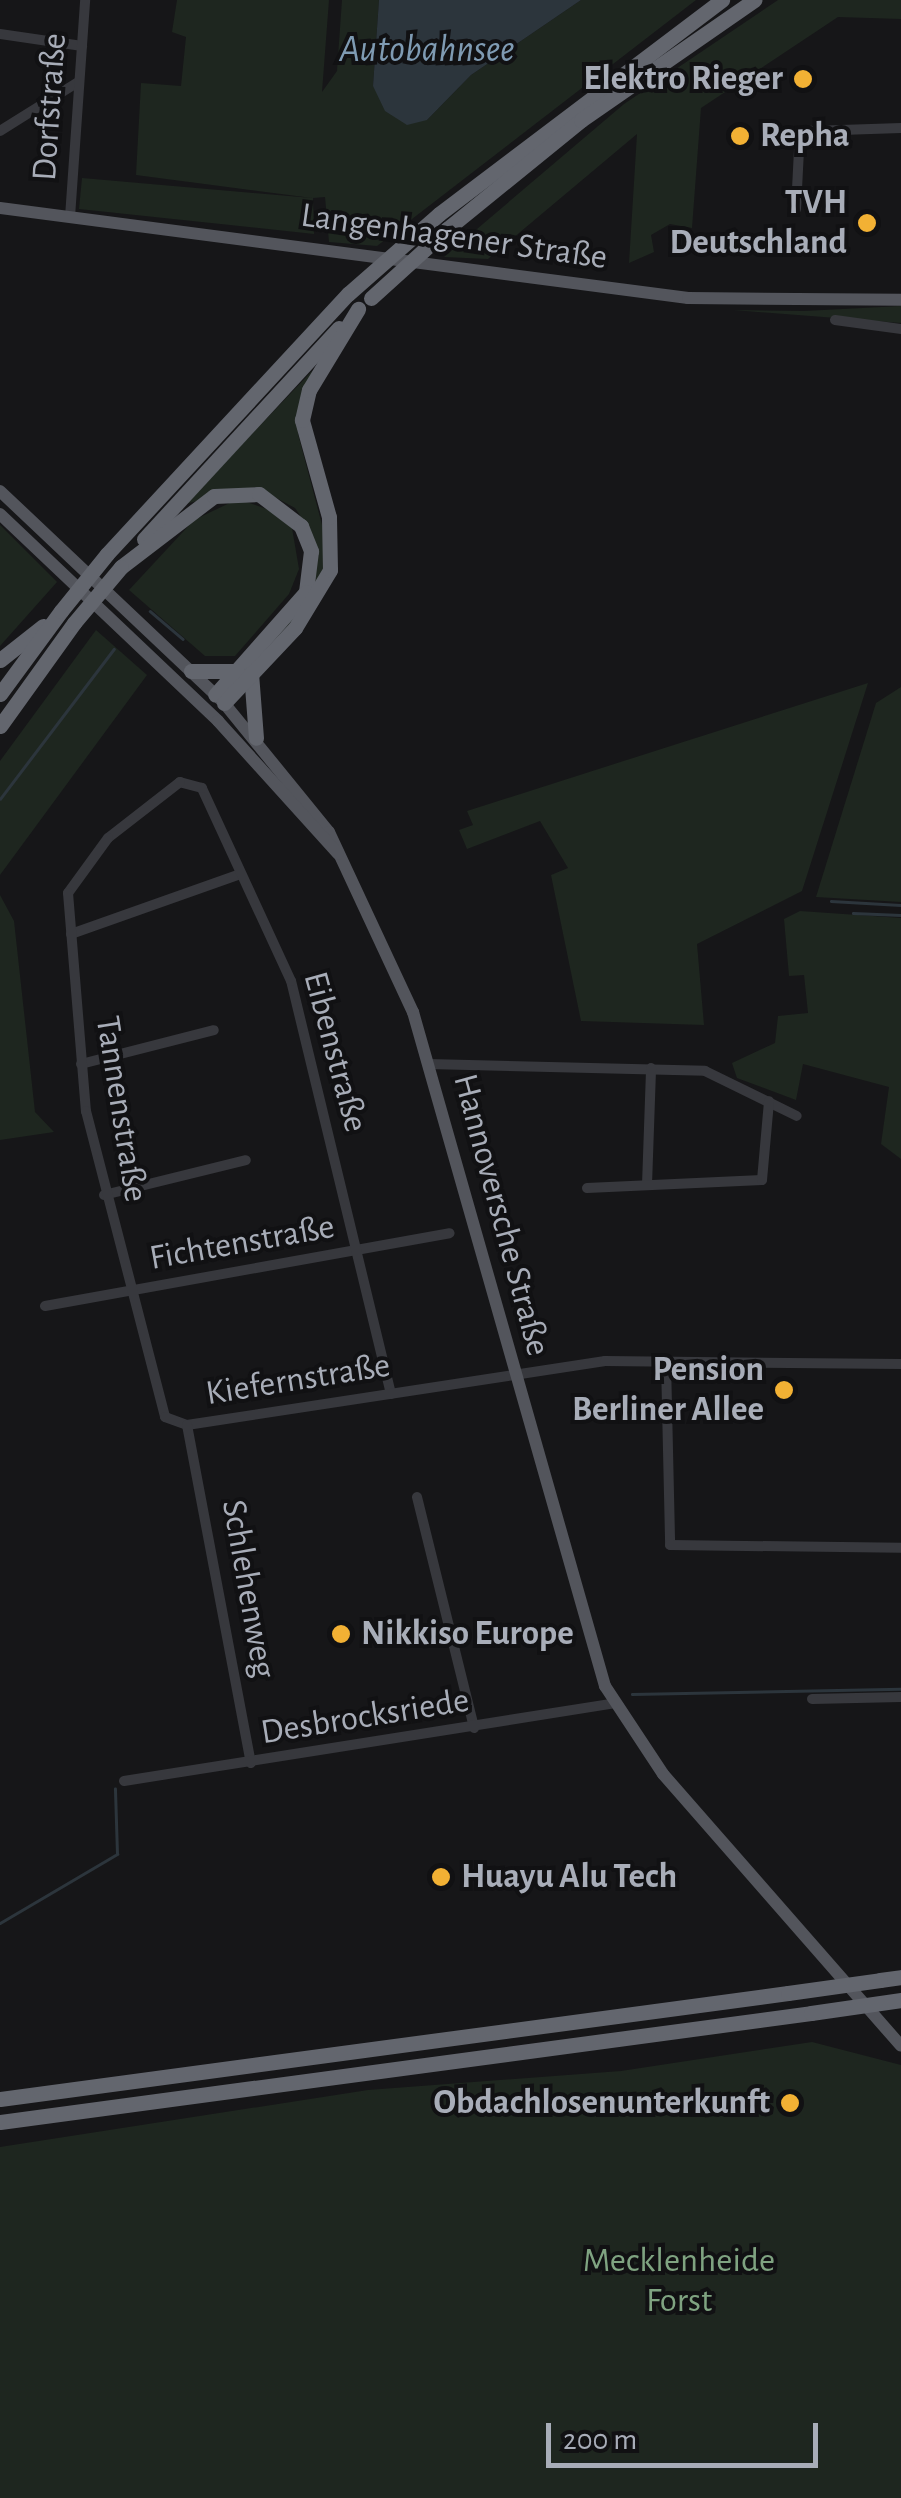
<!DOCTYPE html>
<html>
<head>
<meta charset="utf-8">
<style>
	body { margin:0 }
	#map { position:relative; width:901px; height:2498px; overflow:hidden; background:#161618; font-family:"Alegreya Sans",sans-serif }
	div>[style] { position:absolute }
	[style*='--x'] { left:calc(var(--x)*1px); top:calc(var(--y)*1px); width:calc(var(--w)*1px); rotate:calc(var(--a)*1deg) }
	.green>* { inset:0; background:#1e261f }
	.water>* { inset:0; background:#2c353c }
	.stream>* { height:2.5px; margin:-1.25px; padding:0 1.25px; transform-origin:1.25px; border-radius:1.25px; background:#2c353c }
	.minor>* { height:10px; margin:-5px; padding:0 5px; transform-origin:5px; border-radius:5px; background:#37383d }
	.major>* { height:12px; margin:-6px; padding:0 6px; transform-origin:6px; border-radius:6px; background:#53555c }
	.highway>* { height:15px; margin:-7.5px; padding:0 7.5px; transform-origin:7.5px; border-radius:7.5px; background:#63666e }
	.highway-bridge>* { height:15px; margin:-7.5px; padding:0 7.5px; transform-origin:7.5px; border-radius:7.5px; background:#63666e }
	.dots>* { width:28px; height:28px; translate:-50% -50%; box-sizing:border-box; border:5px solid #111113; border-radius:50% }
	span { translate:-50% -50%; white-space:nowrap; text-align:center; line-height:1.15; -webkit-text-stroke:8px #111113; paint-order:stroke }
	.poi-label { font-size:35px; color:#a8adb8; font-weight:700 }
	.right { translate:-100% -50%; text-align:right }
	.left { translate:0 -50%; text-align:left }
	.street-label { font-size:35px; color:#a8adb8 }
	.park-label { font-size:35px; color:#7fa381 }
	.water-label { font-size:38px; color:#7f9bb3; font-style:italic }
	.scale { position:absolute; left:546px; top:2423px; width:272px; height:45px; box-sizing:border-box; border:5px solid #a8adb8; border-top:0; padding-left:12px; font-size:30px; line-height:35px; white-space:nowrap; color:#a8adb8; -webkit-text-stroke:8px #111113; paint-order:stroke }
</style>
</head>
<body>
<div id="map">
	<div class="green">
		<i style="clip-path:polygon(177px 0,329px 0,322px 92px,337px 71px,342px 0,379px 0,373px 86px,427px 120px,471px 75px,581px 0,696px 0,377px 246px,329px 242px,325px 197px,313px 198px,314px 234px,79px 209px,82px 178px,312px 198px,136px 175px,141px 83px,181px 86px,186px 37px,172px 32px)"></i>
		<i style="clip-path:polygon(778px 0,901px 0,901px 19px,838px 17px,701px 108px,692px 228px,670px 224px,651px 235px,654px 252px,629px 263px,637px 134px,488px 259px,444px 257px,624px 104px)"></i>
		<i style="clip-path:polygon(901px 306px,901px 323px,733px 310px,804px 311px)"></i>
		<i style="clip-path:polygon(312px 371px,298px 434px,330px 555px,313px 598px,240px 678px,305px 602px,316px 568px,310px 530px,295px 508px,256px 487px,185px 504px)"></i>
		<i style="clip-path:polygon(238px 499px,278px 513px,292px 528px,299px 569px,289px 594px,235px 656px,205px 656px,129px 590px,194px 520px)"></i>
		<i style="clip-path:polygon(0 525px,57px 582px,0 646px)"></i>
		<i style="clip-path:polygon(96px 630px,147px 675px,0 875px,0 761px)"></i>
		<i style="clip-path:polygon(868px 683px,802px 891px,697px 944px,704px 1025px,581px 1021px,551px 875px,568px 868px,540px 821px,467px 849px,459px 830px,473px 825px,467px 811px)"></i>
		<i style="clip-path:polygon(901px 687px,901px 902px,816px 897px,876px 703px)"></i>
		<i style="clip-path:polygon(0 895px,14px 921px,35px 1112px,54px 1132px,0 1140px)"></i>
		<i style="clip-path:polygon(800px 911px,901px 918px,901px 1159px,881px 1144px,889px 1087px,803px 1064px,796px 1100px,737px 1078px,732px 1063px,775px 1043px,778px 1016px,808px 1013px,804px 975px,789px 976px,784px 919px)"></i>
		<i style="clip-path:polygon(812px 2042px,901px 2065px,901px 2498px,0 2498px,0 2147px,368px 2090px,621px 2071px)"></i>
	</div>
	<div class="water">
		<i style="clip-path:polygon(379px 0,581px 0,471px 75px,427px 120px,407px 125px,385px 111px,373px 86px)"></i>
	</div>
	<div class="stream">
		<i style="--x:150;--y:611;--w:43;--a:40.3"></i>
		<i style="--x:0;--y:799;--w:188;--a:-52.8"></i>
		<i style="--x:831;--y:901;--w:70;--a:3.3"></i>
		<i style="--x:853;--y:913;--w:48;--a:2.4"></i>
		<i style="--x:632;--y:1694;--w:269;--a:-1.1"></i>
		<i style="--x:0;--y:1923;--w:136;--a:-30.5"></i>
		<i style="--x:117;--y:1854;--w:65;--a:-91.8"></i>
	</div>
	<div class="minor">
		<i style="--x:0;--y:34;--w:83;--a:8.3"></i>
		<i style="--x:0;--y:131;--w:92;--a:-32.1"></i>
		<i style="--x:796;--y:209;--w:60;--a:-87.1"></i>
		<i style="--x:799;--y:149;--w:22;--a:-56"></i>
		<i style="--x:811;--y:131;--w:90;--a:-1.9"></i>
		<i style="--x:70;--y:217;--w:218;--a:-86"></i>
		<i style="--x:835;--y:320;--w:67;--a:7.8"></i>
		<i style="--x:71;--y:934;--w:179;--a:-19.5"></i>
		<i style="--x:81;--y:1064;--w:137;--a:-14.3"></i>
		<i style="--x:428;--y:1064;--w:277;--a:1.4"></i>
		<i style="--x:705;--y:1071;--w:102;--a:26.1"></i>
		<i style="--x:647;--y:1185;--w:117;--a:-88"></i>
		<i style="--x:587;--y:1188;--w:175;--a:-2.6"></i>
		<i style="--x:762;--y:1180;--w:79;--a:-84.9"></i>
		<i style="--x:104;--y:1195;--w:146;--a:-13.8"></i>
		<i style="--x:45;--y:1306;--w:411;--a:-10.2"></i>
		<i style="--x:666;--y:1362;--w:183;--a:88.7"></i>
		<i style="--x:670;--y:1545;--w:231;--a:0.7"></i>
		<i style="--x:391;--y:1394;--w:425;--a:-103.6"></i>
		<i style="--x:291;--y:981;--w:213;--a:-114.8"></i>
		<i style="--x:202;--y:788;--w:23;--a:-165"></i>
		<i style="--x:180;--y:782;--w:91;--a:142.1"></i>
		<i style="--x:108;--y:838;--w:68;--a:126"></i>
		<i style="--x:68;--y:893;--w:219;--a:85.3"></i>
		<i style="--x:86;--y:1111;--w:316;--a:75.5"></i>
		<i style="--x:165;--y:1417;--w:23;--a:20"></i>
		<i style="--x:187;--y:1425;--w:423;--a:-8.7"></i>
		<i style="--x:605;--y:1361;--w:296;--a:0.6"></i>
		<i style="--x:187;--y:1425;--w:344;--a:79.3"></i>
		<i style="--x:417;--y:1497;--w:238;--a:76.1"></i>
		<i style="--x:812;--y:1699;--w:89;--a:-1.3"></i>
		<i style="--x:124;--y:1781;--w:496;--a:-9"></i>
	</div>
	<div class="major">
		<i style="--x:0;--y:208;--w:694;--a:7.45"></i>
		<i style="--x:688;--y:298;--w:213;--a:0.5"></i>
		<i style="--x:0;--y:491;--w:308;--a:43.4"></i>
		<i style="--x:224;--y:703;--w:166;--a:50.9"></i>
		<i style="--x:329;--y:832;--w:199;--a:65"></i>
		<i style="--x:413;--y:1012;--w:701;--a:74.1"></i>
		<i style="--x:605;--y:1686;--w:105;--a:56.6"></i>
		<i style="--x:663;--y:1774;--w:361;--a:48.8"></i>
		<i style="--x:0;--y:514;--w:301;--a:43.5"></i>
		<i style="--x:218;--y:721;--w:179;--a:47.9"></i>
	</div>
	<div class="highway">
		<i style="--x:439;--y:214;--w:355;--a:-37.1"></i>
		<i style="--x:447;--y:229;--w:173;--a:-39.1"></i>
		<i style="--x:581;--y:120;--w:211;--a:-34.7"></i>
		<i style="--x:144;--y:539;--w:287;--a:-47.3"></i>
		<i style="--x:107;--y:554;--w:355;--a:-47.2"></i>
		<i style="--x:121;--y:567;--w:117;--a:-37.4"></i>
		<i style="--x:214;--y:496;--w:45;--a:-2.5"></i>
		<i style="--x:259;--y:494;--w:53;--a:37.3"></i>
		<i style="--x:301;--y:526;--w:27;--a:68"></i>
		<i style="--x:311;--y:551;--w:41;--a:97"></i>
		<i style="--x:306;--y:592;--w:137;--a:131.5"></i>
		<i style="--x:0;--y:660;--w:55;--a:-38.3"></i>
		<i style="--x:191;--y:671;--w:46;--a:0"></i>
		<i style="--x:251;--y:673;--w:65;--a:85.6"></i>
		<i style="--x:0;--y:694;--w:103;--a:-53.7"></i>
		<i style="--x:224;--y:703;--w:103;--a:-46.6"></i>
		<i style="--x:295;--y:628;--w:68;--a:-58.9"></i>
		<i style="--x:330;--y:570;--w:53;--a:-91.1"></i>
		<i style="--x:329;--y:517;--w:101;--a:-105.6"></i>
		<i style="--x:302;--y:420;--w:31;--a:-77"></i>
		<i style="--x:309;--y:390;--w:95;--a:-58.8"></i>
		<i style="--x:0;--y:726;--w:127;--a:-54.3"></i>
		<i style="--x:880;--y:1980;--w:21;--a:-8"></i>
		<i style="--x:0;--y:2099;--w:795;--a:-7.66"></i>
		<i style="--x:0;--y:2122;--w:818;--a:-7.65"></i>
	</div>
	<div class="highway-bridge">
		<i style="--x:348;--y:294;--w:121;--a:-41.3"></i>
		<i style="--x:371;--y:298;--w:103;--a:-42.2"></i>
		<i style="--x:61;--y:611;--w:73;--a:-51.1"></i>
		<i style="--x:74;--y:623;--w:73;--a:-50"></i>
		<i style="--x:788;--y:1993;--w:93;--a:-8"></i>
		<i style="--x:811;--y:2013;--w:91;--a:-8.2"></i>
	</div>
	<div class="dots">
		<i style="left:803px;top:79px;background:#f2b134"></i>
		<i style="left:740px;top:136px;background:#f2b134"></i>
		<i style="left:867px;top:223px;background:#f2b134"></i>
		<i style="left:784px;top:1390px;background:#f2b134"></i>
		<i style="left:341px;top:1634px;background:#f2b134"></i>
		<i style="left:441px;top:1877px;background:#f2b134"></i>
		<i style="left:790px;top:2103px;background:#f2b134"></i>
	</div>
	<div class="poi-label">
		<span class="right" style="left:783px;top:79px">Elektro Rieger</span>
		<span class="left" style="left:760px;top:136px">Repha</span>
		<span class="right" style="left:847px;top:223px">TVH<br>Deutschland</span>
		<span class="right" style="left:764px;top:1390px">Pension<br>Berliner Allee</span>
		<span class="left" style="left:361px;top:1634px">Nikkiso Europe</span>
		<span class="left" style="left:461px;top:1877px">Huayu Alu Tech</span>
		<span class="right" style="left:770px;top:2103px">Obdachlosenunterkunft</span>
	</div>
	<div class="street-label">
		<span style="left:50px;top:107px;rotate:-86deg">Dorfstraße</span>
		<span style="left:454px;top:237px;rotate:8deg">Langenhagener Straße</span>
		<span style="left:335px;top:1052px;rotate:75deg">Eibenstraße</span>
		<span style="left:121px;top:1109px;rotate:81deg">Tannenstraße</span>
		<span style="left:501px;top:1215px;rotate:75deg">Hannoversche Straße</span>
		<span style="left:242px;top:1243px;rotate:-10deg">Fichtenstraße</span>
		<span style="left:298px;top:1380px;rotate:-9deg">Kiefernstraße</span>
		<span style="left:248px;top:1589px;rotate:80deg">Schlehenweg</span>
		<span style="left:365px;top:1717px;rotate:-9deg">Desbrocksriede</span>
	</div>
	<div class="park-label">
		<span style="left:679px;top:2281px">Mecklenheide<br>Forst</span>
	</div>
	<div class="water-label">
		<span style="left:427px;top:51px">Autobahnsee</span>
	</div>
	<div class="scale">200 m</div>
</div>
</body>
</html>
